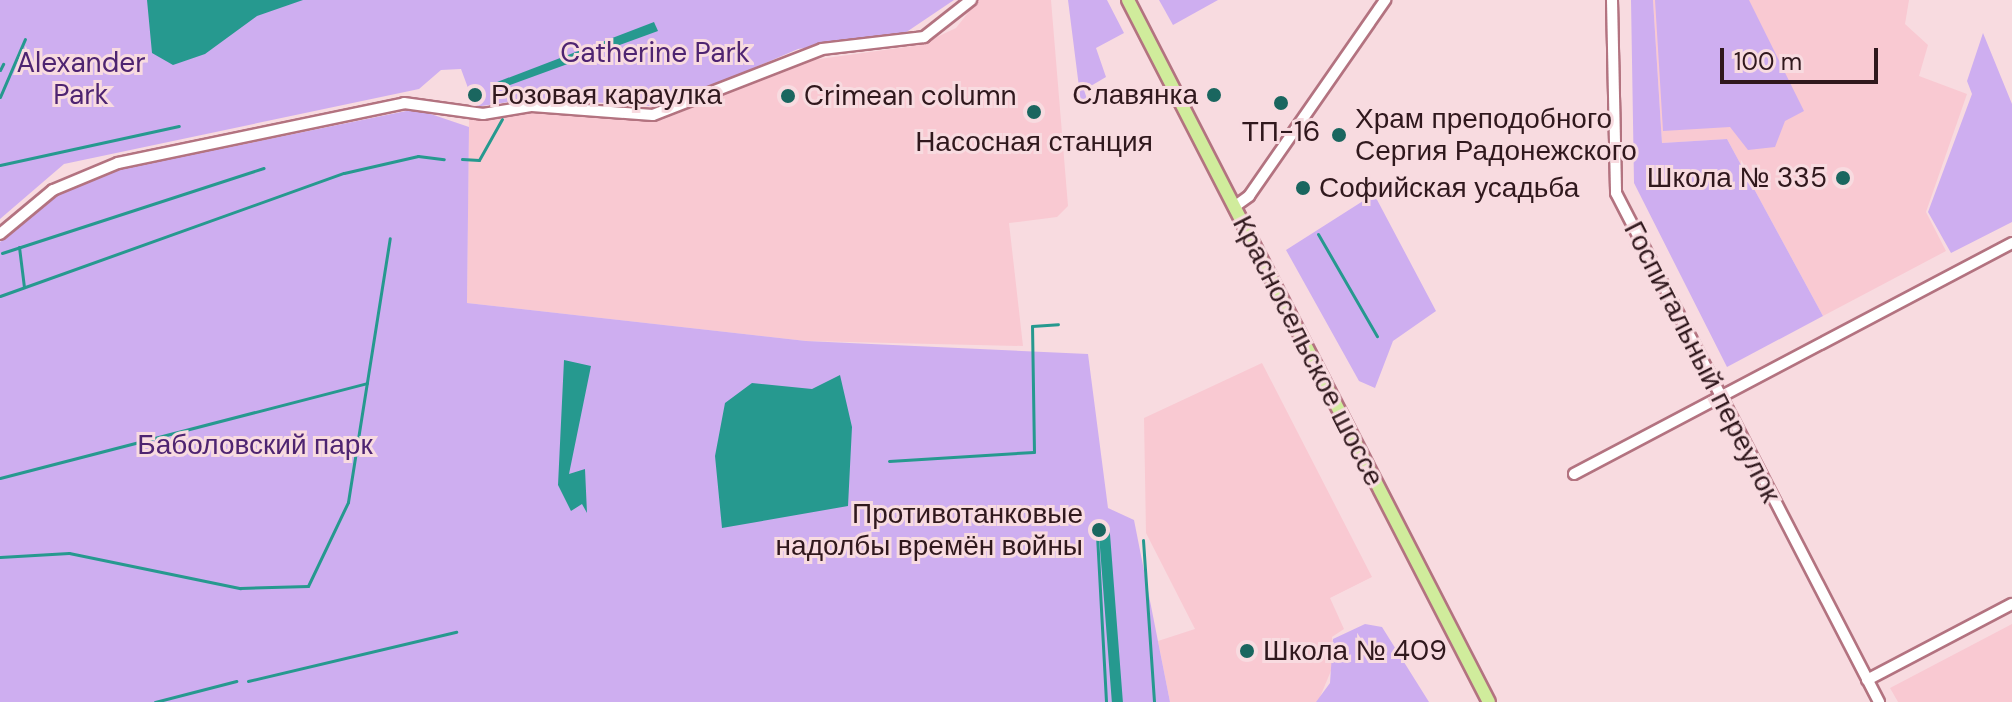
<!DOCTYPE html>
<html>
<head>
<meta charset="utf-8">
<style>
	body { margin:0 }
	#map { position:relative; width:2012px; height:702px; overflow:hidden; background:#f8dbe0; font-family:"DM Sans",sans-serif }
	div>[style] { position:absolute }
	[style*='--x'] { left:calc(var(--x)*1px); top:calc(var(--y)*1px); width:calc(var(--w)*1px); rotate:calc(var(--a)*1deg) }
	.built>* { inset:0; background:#f9c9d2 }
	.green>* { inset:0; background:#ceaef0 }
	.water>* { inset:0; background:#26998f }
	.stream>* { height:3px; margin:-1.5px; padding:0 1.5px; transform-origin:1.5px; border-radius:1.5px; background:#26998f }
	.canal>* { height:11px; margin:-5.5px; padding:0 5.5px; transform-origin:5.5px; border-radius:5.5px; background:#26998f }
	.roads { filter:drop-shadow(2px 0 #b37380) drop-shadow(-2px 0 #b37380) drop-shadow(0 2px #b37380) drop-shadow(0 -2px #b37380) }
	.minor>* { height:10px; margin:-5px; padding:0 5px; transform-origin:5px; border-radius:5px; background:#fff }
	.major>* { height:12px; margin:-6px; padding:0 6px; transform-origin:6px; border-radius:6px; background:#d0ec9c }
	.dots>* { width:22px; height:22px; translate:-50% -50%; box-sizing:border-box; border:4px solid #f8dbe0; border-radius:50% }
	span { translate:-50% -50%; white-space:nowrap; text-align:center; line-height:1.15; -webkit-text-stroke:6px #f8dbe0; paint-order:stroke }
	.park-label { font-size:28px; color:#4e2471 }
	.poi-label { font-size:28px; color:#30181d }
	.left { translate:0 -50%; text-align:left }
	.right { translate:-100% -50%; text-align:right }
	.street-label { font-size:28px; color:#30181d }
	.scale { position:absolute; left:1720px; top:48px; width:158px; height:36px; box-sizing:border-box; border:4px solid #30181d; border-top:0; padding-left:10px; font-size:24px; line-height:28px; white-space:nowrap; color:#30181d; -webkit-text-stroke:6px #f8dbe0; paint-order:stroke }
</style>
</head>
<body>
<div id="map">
	<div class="built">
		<i style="clip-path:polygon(978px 0,1051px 0,1068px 206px,1057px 217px,1009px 223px,1023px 346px,806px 341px,467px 303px,469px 120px,530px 111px,662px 120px,805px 61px,920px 45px,956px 28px)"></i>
		<i style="clip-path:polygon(1653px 0,1909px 0,1905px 24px,1928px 45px,1919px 76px,1967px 94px,1926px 212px,1946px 251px,1823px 316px,1727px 139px,1662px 143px)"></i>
		<i style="clip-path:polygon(1262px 363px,1372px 577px,1330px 598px,1344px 629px,1332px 637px,1335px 661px,1318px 702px,1170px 702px,1158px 641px,1195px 629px,1146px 533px,1144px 418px)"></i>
		<i style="clip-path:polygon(2012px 624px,2012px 702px,1898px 702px,1890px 688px)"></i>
	</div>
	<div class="green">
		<i style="clip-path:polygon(0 0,954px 0,905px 33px,798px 49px,663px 107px,535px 98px,475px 107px,461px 69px,441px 70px,419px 89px,64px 164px,0 219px)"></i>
		<i style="clip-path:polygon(1068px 0,1107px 0,1124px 33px,1096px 48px,1106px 77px,1084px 90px,1088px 102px,1081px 103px)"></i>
		<i style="clip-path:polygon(1159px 0,1218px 0,1173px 25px)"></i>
		<i style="clip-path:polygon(1631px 0,1653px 0,1662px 143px,1727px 139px,1823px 316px,1727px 367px,1634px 183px)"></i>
		<i style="clip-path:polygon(1655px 0,1749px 0,1804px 111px,1785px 121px,1775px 147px,1748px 150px,1730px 127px,1663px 131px)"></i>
		<i style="clip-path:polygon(1983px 33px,2012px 104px,2012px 222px,1951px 253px,1928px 212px,1972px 94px,1967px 81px)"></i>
		<i style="clip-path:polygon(416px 109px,469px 127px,467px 303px,806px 341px,1088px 354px,1108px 508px,1134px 520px,1170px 702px,0 702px,0 242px,62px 192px,112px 171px)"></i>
		<i style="clip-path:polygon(1374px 194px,1436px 311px,1393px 341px,1375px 388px,1359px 381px,1286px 250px)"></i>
		<i style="clip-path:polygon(1365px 624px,1382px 627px,1429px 702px,1316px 702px,1330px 683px,1333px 639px)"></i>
	</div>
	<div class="water">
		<i style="clip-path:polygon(147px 0,303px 0,257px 16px,205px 54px,173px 65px,152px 53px)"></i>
		<i style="clip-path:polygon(654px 22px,658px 31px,491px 92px,492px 84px)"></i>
		<i style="clip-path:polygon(564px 360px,591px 366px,569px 474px,585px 469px,587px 513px,582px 504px,571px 511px,558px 485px)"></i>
		<i style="clip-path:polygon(840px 375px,852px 427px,848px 506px,722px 528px,715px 456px,725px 403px,752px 383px,812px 389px)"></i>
	</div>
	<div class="stream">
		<i style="--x:0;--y:70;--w:7;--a:-63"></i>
		<i style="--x:0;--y:97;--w:63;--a:-66.7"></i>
		<i style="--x:462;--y:159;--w:17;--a:3"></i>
		<i style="--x:479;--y:160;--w:47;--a:-60.7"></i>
		<i style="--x:0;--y:165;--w:183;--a:-12.3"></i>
		<i style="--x:1318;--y:234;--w:118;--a:60"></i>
		<i style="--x:19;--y:247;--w:40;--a:82.9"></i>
		<i style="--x:2;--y:253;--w:275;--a:-18"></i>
		<i style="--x:0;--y:296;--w:365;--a:-19.7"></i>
		<i style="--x:344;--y:173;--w:76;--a:-12.9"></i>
		<i style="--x:418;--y:156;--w:26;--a:7"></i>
		<i style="--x:889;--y:461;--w:145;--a:-3.6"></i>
		<i style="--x:1034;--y:452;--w:126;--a:-90.9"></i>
		<i style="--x:1032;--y:326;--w:26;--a:-4"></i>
		<i style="--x:0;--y:478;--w:379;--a:-14.5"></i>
		<i style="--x:1097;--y:535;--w:167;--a:86.9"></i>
		<i style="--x:1143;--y:540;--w:162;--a:86.1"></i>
		<i style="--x:0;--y:557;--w:69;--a:-3.3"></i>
		<i style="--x:69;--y:553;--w:175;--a:11.6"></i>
		<i style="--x:240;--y:588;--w:68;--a:-1.7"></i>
		<i style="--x:308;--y:586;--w:93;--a:-64.5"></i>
		<i style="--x:348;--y:502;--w:267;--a:-81"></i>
		<i style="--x:248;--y:681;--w:214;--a:-13.3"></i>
		<i style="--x:155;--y:702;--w:84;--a:-14.5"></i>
	</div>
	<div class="canal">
		<i style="--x:1104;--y:534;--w:169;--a:85.6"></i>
	</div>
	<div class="roads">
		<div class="minor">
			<i style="--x:1612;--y:0;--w:193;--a:88.8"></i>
			<i style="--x:1616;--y:193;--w:573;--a:62.67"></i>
			<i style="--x:1234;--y:207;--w:19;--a:-36"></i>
			<i style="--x:1249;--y:196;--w:239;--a:-55.2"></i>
			<i style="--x:0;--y:234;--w:69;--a:-39.7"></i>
			<i style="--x:53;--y:190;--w:70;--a:-22.6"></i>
			<i style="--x:118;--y:163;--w:292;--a:-11.8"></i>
			<i style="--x:404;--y:103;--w:80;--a:7.9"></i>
			<i style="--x:483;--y:114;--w:50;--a:-9.3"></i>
			<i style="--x:532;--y:106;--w:121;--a:4.3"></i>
			<i style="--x:653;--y:115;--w:181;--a:-21.3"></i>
			<i style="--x:822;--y:49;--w:103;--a:-6.7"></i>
			<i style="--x:924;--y:37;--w:60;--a:-38.2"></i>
			<i style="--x:1574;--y:474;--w:495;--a:-27.8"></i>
			<i style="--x:1867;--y:680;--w:164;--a:-27.7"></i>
		</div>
		<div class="major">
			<i style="--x:1128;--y:0;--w:789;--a:62.79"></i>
		</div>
	</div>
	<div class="dots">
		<i style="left:475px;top:95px;background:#1a665f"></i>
		<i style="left:1214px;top:95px;background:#1a665f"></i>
		<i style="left:788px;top:96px;background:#1a665f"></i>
		<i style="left:1281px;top:103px;background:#1a665f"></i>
		<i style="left:1034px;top:112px;background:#1a665f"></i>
		<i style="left:1339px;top:135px;background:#1a665f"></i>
		<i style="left:1843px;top:178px;background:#1a665f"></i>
		<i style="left:1303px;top:188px;background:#1a665f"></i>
		<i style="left:1099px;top:530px;background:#1a665f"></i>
		<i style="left:1247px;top:651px;background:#1a665f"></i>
	</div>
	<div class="park-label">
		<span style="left:655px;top:53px">Catherine Park</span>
		<span style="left:81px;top:79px">Alexander<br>Park</span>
		<span style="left:255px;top:445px">Баболовский парк</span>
	</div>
	<div class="poi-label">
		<span class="left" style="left:491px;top:95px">Розовая караулка</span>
		<span class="right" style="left:1198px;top:95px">Славянка</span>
		<span class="left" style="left:804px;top:96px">Crimean column</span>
		<span class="left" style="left:1355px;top:135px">Храм преподобного<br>Сергия Радонежского</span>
		<span style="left:1281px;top:132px">ТП-16</span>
		<span style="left:1034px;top:142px">Насосная станция</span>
		<span class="right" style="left:1827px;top:178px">Школа № 335</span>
		<span class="left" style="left:1319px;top:188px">Софийская усадьба</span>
		<span class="right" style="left:1083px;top:530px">Противотанковые<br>надолбы времён войны</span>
		<span class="left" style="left:1263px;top:651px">Школа № 409</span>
	</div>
	<div class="street-label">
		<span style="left:1308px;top:351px;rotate:63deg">Красносельское шоссе</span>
		<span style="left:1702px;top:362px;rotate:63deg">Госпитальный переулок</span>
	</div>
	<div class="scale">100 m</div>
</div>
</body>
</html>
